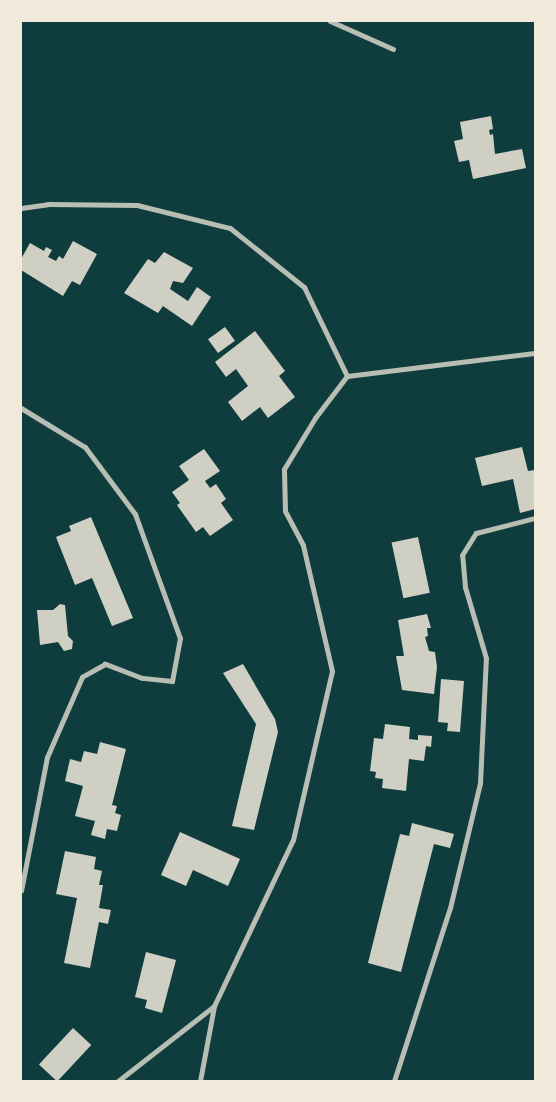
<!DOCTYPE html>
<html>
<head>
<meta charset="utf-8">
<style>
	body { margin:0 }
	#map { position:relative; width:556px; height:1102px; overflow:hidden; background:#0f3d3e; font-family:Mulish,sans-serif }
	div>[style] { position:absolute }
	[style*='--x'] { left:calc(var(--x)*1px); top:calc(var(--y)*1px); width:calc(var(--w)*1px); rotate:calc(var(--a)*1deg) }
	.building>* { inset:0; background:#cfcfc3; transform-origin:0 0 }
	.minor>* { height:5px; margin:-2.5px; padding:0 2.5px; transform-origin:2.5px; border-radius:2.5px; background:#b8beb3 }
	span { translate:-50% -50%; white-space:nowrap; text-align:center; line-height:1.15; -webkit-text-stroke:4.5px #f1e9da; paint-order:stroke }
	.frame { position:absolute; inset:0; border:22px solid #f1e9da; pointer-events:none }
</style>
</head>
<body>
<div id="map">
	<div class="building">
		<i style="clip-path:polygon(491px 116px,493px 129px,489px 130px,490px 135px,493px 134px,495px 154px,522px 149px,526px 168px,473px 179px,469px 160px,459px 162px,454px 141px,463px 139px,460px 122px)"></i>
		<i style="clip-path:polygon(73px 241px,97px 254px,80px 285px,72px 281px,63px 296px,21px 270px,21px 259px,30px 243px,44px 251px,46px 247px,52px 250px,48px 257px,56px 261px,59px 256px,63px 259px)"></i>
		<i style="clip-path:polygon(164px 252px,193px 268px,183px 283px,173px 281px,170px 289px,188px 301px,197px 287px,211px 297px,192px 326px,163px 306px,158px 313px,124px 293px,148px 259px,155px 263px)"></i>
		<i style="left:225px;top:327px;width:17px;height:21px;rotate:54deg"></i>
		<i style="clip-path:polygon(255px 331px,285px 371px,279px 376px,295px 397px,268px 418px,260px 407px,242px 421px,228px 402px,248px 386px,236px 369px,226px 377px,215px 362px)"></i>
		<i style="clip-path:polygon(522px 447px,528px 471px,535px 470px,535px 509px,520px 513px,513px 479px,482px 486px,475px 458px)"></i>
		<i style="clip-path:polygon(204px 449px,220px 471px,205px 481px,210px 488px,216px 484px,226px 499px,221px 503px,233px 520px,210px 536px,203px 527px,196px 532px,177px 505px,180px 503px,172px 492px,189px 480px,179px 466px)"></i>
		<i style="clip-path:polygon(91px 517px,133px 618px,112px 626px,92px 578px,75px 585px,56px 537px,71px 531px,69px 526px)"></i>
		<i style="left:418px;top:537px;width:57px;height:27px;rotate:78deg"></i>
		<i style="clip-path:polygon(60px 604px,65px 605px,68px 636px,73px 641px,72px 649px,64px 651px,58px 642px,40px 645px,37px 610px,53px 610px)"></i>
		<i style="clip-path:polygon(427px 614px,431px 628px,427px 628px,428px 636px,425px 637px,429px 651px,435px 652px,437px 667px,434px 694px,402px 690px,396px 656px,404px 656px,398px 620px)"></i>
		<i style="clip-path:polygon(243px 664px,275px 719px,278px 732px,254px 830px,232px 826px,256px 724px,223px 673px)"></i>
		<i style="clip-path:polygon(441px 679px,464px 681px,460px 732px,447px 731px,448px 723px,438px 722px)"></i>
		<i style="clip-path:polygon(385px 724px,410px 727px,409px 739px,418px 740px,418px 735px,432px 736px,431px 747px,426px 746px,424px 761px,409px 759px,406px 791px,382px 788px,383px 779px,375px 778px,376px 772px,370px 771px,374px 738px,383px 739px)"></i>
		<i style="clip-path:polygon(100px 742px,126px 749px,112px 805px,117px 806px,115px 813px,121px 815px,117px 831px,107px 829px,105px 839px,91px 835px,95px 821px,75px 816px,83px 786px,65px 781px,70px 759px,81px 762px,84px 751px,97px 754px)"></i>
		<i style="clip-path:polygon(412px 823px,454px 834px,450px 848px,434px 844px,401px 972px,368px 963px,400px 834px,409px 836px)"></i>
		<i style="clip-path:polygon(180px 832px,240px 859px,228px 886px,193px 870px,186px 886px,161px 875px)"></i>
		<i style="clip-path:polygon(65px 851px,96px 857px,94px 869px,102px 871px,99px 885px,103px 885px,99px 908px,111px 910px,108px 924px,99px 922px,90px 968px,64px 963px,77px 898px,56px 894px)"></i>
		<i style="clip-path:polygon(146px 952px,176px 960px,162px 1013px,145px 1008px,147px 1000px,135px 997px)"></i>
		<i style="left:73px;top:1028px;width:25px;height:50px;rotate:43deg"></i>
	</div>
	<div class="minor">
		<i style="--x:330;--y:21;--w:69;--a:24"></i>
		<i style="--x:21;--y:208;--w:27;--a:-8"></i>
		<i style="--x:48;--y:204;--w:89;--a:0.6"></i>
		<i style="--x:137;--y:205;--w:96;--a:13.9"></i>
		<i style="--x:230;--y:228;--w:95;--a:38.6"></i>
		<i style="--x:304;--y:287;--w:99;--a:64.2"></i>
		<i style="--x:347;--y:376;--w:189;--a:-7"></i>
		<i style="--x:21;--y:408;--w:75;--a:31.4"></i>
		<i style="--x:85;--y:447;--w:84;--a:53.3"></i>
		<i style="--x:135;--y:514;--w:132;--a:70.1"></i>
		<i style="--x:180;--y:638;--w:44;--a:100.5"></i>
		<i style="--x:172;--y:681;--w:30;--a:-174"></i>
		<i style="--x:142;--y:678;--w:40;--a:-159"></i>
		<i style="--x:105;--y:664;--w:26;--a:151"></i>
		<i style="--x:82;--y:677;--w:87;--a:113.6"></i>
		<i style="--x:47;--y:757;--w:136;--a:101"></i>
		<i style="--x:118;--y:1081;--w:122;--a:-38"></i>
		<i style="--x:214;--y:1006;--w:184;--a:-64.6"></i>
		<i style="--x:293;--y:840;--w:173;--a:-77"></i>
		<i style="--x:332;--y:671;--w:129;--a:-103"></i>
		<i style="--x:303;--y:545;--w:38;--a:-118"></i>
		<i style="--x:285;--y:511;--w:42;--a:-91.4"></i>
		<i style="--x:284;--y:469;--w:60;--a:-58.7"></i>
		<i style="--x:315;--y:418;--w:53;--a:-52.7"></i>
		<i style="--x:200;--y:1081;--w:76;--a:-79.4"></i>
		<i style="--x:394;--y:1081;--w:182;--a:-72.1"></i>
		<i style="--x:450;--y:908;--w:129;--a:-76.5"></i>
		<i style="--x:480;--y:783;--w:125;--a:-87.3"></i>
		<i style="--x:486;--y:658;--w:74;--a:-106.5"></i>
		<i style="--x:465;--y:587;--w:32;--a:-95"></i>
		<i style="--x:462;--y:555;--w:26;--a:-58"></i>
		<i style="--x:476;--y:533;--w:61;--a:-14.3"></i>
	</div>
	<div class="frame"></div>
</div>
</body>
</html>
